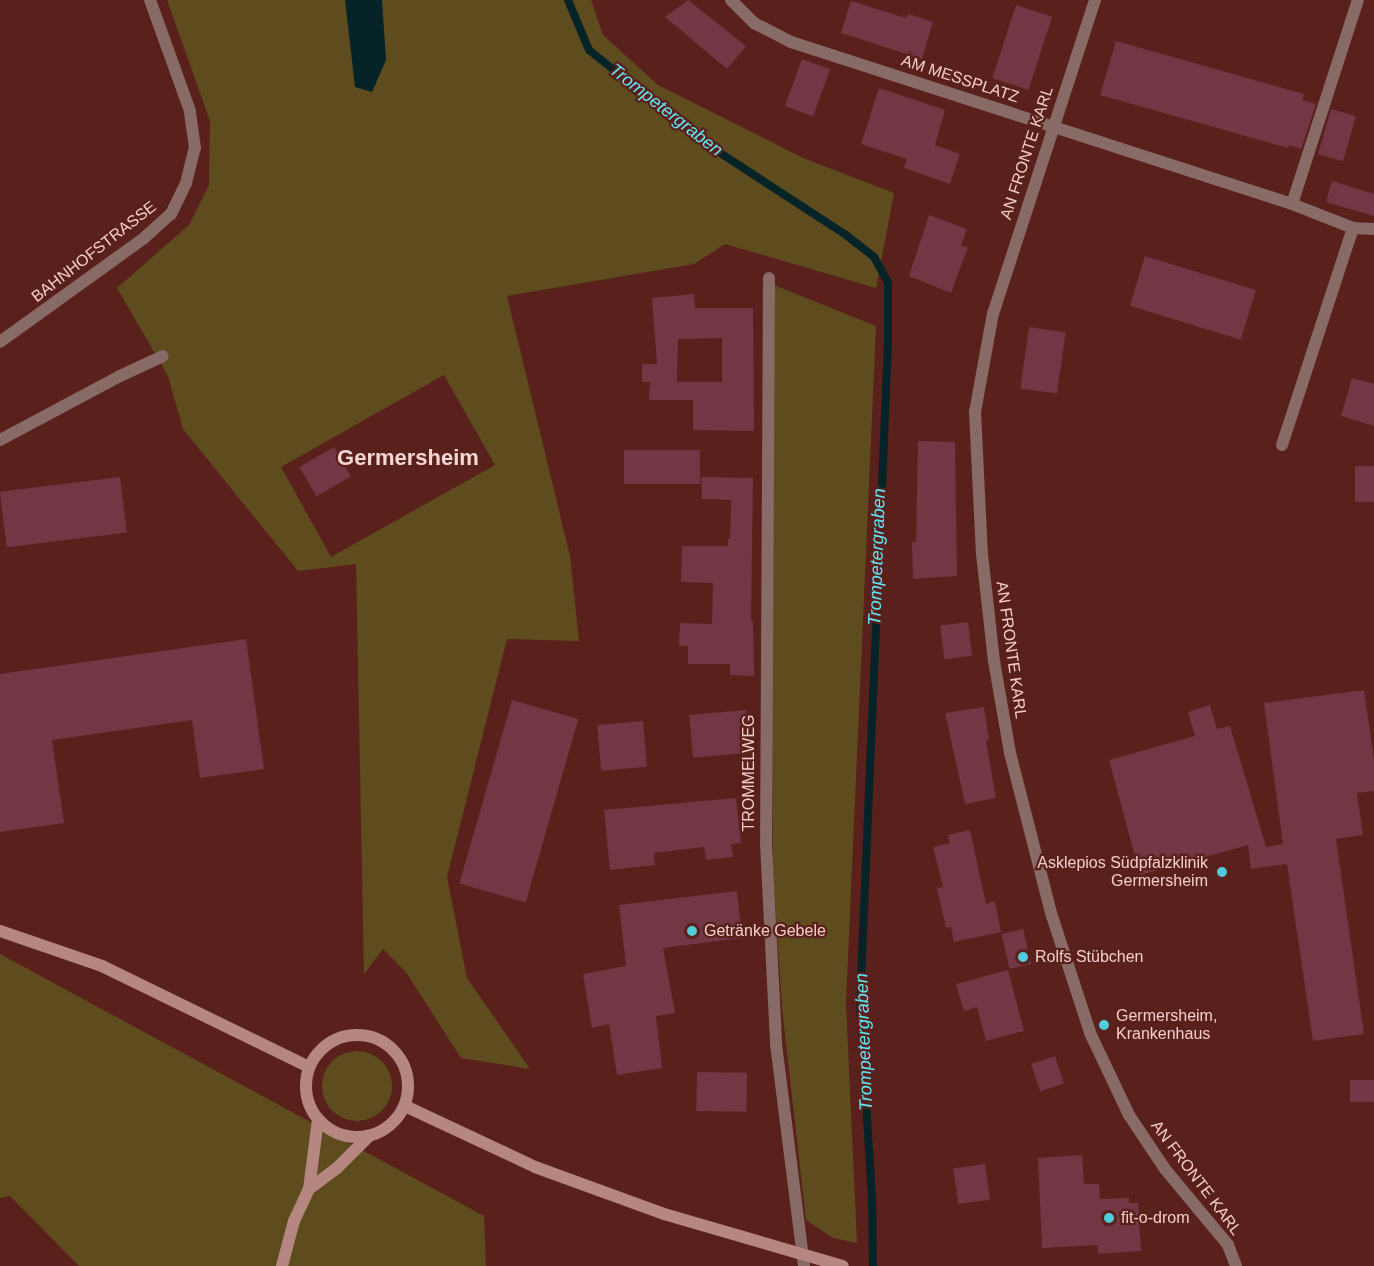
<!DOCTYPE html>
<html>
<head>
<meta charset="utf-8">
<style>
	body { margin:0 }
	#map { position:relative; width:1374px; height:1266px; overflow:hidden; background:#59201c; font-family:Arial,sans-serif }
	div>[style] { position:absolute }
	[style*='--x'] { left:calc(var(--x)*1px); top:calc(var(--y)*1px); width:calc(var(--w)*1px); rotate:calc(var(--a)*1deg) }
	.green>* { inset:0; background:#5e4c1f }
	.round { border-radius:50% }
	.water>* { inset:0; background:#062427 }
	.stream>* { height:8px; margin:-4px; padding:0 4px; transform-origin:4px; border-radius:4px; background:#062427 }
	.building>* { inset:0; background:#723644; transform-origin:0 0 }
	.minor>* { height:12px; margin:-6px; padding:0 6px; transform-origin:6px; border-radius:6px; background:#886a66 }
	.tertiary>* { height:12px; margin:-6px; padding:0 6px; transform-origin:6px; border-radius:6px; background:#886a66 }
	.secondary>* { height:12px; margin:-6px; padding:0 6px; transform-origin:6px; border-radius:6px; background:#b68781 }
	.secondary>.ring { margin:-6px; padding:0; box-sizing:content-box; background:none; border:12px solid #b68781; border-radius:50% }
	.dots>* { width:16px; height:16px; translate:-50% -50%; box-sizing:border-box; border:3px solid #59201c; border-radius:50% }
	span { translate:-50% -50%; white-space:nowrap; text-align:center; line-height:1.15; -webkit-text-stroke:4.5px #59201c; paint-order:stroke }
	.street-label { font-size:16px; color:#f3cec9 }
	.poi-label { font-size:16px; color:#f3cec9 }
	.right { translate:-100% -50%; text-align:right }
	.left { translate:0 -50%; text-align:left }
	.water-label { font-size:18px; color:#60e5f5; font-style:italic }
	.district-label { font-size:22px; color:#f5d7d3; font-weight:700 }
</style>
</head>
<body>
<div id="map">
	<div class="green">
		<i style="clip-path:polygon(evenodd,167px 0,591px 0,603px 35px,658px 85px,803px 158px,894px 193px,876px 288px,725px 244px,694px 264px,507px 296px,570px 556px,579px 641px,507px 639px,447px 877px,467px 978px,530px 1069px,461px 1058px,406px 972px,383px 949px,364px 974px,356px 564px,298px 571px,183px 429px,168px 376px,117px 288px,189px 225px,209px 185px,210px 121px,167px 0,444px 375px,495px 465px,331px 557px,281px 467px,444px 375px)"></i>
		<i style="clip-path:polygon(774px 285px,876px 326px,846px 1003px,857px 1243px,833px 1238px,806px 1220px,782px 1008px,773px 870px,771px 542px)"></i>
		<i style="clip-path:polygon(0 954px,484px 1216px,486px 1266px,79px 1266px,10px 1196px,0 1198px)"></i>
		<i class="round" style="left:322px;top:1051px;width:70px;height:70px"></i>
	</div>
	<div class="water">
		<i style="clip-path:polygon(345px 0,382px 0,386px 60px,372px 92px,355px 87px)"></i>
	</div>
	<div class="stream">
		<i style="--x:568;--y:0;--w:54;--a:67.2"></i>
		<i style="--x:589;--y:50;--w:149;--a:38.7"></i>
		<i style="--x:705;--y:143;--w:168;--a:33.1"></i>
		<i style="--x:846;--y:235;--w:36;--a:38"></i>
		<i style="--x:874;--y:257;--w:29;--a:61"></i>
		<i style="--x:888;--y:282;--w:62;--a:90"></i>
		<i style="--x:888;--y:344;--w:660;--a:92.43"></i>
		<i style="--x:860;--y:1003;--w:194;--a:86.5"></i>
		<i style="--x:872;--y:1197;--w:69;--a:89.2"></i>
	</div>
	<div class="building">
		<i style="clip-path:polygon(688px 0,746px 46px,727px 69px,665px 17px)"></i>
		<i style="clip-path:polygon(851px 1px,906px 18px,908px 14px,933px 22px,922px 59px,841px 33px)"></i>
		<i style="left:1016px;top:5px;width:38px;height:77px;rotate:18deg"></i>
		<i style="clip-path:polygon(1116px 41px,1304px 94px,1302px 100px,1316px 104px,1301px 149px,1289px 145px,1288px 148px,1100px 95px)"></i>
		<i style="left:802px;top:59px;width:30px;height:50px;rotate:20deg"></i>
		<i style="clip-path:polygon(879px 88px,945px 110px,935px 145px,960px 154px,950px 184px,904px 168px,907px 159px,861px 144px)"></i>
		<i style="left:1331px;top:109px;width:26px;height:47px;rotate:16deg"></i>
		<i style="clip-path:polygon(1332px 181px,1374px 194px,1374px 216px,1326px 202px)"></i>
		<i style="clip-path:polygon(929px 215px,967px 229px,961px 246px,968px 247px,951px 293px,909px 276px)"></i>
		<i style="left:1145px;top:256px;width:116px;height:52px;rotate:17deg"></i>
		<i style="clip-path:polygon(evenodd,694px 294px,695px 308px,753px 308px,754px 431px,693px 430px,693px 400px,649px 400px,650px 382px,642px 382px,642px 364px,657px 364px,652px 298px,694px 294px,722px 338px,722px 382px,677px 382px,678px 339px,722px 338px)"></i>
		<i style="left:1029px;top:327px;width:37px;height:62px;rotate:8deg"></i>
		<i style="clip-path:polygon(1352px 378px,1374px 384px,1374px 426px,1341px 416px)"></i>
		<i style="clip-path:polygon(918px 441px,955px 442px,957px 576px,913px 579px,912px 542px,916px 542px)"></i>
		<i style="left:334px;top:447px;width:34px;height:40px;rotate:60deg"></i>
		<i style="left:624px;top:450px;width:76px;height:34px"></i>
		<i style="left:1355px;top:466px;width:19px;height:36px"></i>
		<i style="left:120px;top:477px;width:56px;height:121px;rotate:83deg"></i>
		<i style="clip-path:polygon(701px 477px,753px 478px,751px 621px,753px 621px,754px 676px,730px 675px,730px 664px,688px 664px,688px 646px,679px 646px,680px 623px,712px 624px,713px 583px,681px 582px,682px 546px,728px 546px,728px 539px,730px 539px,731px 500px,702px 499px)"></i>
		<i style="left:968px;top:622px;width:34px;height:28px;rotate:83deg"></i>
		<i style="clip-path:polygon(246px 639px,264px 769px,200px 778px,192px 720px,52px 740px,64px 823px,0 832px,0 674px)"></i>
		<i style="clip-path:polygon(1364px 690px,1374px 760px,1374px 791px,1357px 793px,1363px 835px,1336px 839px,1364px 1034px,1313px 1041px,1287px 864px,1251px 869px,1248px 845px,1140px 875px,1109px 760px,1195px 736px,1188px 712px,1210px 705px,1217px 729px,1230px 726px,1266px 847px,1283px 844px,1264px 703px)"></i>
		<i style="left:512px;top:700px;width:69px;height:191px;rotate:16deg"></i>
		<i style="clip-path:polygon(984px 707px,989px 740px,986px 741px,996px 798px,965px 804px,945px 713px)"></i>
		<i style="left:746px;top:710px;width:43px;height:57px;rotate:85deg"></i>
		<i style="left:643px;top:721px;width:46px;height:46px;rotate:85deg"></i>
		<i style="clip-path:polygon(736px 798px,741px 843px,731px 844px,733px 857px,706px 860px,704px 847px,654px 853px,655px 865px,610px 870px,604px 810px)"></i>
		<i style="clip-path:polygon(970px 830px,986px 904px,995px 901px,1001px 932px,954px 942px,951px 927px,946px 928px,937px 888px,943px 887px,933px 847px,950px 843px,948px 835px)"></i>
		<i style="clip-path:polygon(737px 891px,742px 938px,663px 948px,675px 1013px,656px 1016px,662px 1068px,617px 1075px,609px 1024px,592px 1028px,583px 974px,626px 966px,619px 905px)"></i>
		<i style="left:1023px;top:929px;width:36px;height:22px;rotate:77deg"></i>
		<i style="clip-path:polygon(1008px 970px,1024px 1031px,986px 1041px,977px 1007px,964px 1011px,956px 984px)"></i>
		<i style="left:1055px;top:1056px;width:29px;height:25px;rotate:72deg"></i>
		<i style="left:697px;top:1072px;width:50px;height:39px;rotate:1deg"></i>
		<i style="left:1374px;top:1080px;width:22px;height:24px;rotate:90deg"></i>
		<i style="clip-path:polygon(1082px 1155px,1084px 1184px,1099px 1184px,1100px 1199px,1129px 1198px,1129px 1203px,1138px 1203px,1141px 1251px,1098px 1254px,1098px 1245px,1042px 1248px,1038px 1158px)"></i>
		<i style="left:985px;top:1164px;width:36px;height:32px;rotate:82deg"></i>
	</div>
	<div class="minor">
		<i style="--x:731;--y:0;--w:33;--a:45"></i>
		<i style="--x:754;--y:23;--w:42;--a:27.2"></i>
		<i style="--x:791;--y:42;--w:527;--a:17.92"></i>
		<i style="--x:1292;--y:204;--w:66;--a:21.5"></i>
		<i style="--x:1353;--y:228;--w:21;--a:3"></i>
		<i style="--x:1095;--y:0;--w:329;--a:108"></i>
		<i style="--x:993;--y:313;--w:101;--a:100.3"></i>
		<i style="--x:975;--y:412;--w:142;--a:87.2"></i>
		<i style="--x:982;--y:554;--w:108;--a:83.6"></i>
		<i style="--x:994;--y:661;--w:93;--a:80.1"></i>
		<i style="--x:1010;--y:753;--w:168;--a:75.6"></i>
		<i style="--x:1052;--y:916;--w:125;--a:71.9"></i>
		<i style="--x:1091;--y:1035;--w:89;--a:64.6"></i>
		<i style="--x:1129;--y:1115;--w:65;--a:56.3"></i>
		<i style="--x:1165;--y:1169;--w:99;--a:50.3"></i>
		<i style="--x:1228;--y:1245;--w:22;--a:69"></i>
		<i style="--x:1292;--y:204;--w:214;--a:-72.1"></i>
		<i style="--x:769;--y:278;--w:566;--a:90.3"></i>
		<i style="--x:766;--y:844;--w:200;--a:87.1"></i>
		<i style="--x:776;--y:1044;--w:224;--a:82.8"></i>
		<i style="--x:0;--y:440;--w:136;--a:-28.1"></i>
		<i style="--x:120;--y:376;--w:47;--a:-24.9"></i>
		<i style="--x:1282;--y:445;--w:228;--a:-71.9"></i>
	</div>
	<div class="tertiary">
		<i style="--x:0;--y:342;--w:178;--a:-35.8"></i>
		<i style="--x:144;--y:238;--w:36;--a:-42"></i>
		<i style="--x:171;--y:214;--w:34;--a:-64"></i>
		<i style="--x:186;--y:183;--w:36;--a:-76"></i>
		<i style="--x:195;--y:148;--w:37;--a:-98"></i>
		<i style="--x:190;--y:111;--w:118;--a:-109.8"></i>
	</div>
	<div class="secondary">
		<i style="--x:0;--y:931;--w:108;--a:18.9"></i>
		<i style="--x:102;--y:966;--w:230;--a:26"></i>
		<i class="ring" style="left:306px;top:1035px;width:90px;height:90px"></i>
		<i style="--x:405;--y:1106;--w:144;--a:25.1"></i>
		<i style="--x:535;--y:1167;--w:137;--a:20"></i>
		<i style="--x:664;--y:1214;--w:186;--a:16.2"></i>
		<i style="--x:309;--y:1189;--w:36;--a:-37"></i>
		<i style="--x:338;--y:1167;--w:44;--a:-45"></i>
		<i style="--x:282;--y:1266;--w:47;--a:-75.1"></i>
		<i style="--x:294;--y:1221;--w:35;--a:-65"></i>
		<i style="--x:309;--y:1189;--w:70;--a:-82.6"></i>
	</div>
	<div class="dots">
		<i style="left:1222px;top:872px;background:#52cbd9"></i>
		<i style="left:692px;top:931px;background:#52cbd9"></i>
		<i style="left:1023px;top:957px;background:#52cbd9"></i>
		<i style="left:1104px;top:1025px;background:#52cbd9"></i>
		<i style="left:1109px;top:1218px;background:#52cbd9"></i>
	</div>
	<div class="street-label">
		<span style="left:960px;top:79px;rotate:18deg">AM MESSPLATZ</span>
		<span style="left:1027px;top:153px;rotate:-72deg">AN FRONTE KARL</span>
		<span style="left:94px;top:252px;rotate:-38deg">BAHNHOFSTRASSE</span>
		<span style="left:1011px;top:650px;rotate:82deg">AN FRONTE KARL</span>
		<span style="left:749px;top:773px;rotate:-90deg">TROMMELWEG</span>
		<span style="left:1196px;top:1178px;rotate:53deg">AN FRONTE KARL</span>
	</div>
	<div class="poi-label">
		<span class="right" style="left:1208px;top:872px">Asklepios Südpfalzklinik<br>Germersheim</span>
		<span class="left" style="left:704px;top:931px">Getränke Gebele</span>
		<span class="left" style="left:1035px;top:957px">Rolfs Stübchen</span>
		<span class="left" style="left:1116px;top:1025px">Germersheim,<br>Krankenhaus</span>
		<span class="left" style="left:1121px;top:1218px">fit-o-drom</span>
	</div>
	<div class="water-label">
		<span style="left:666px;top:110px;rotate:38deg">Trompetergraben</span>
		<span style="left:877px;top:557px;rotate:-88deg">Trompetergraben</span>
		<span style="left:864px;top:1042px;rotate:-92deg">Trompetergraben</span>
	</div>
	<div class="district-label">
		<span style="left:408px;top:458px">Germersheim</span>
	</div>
</div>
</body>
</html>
